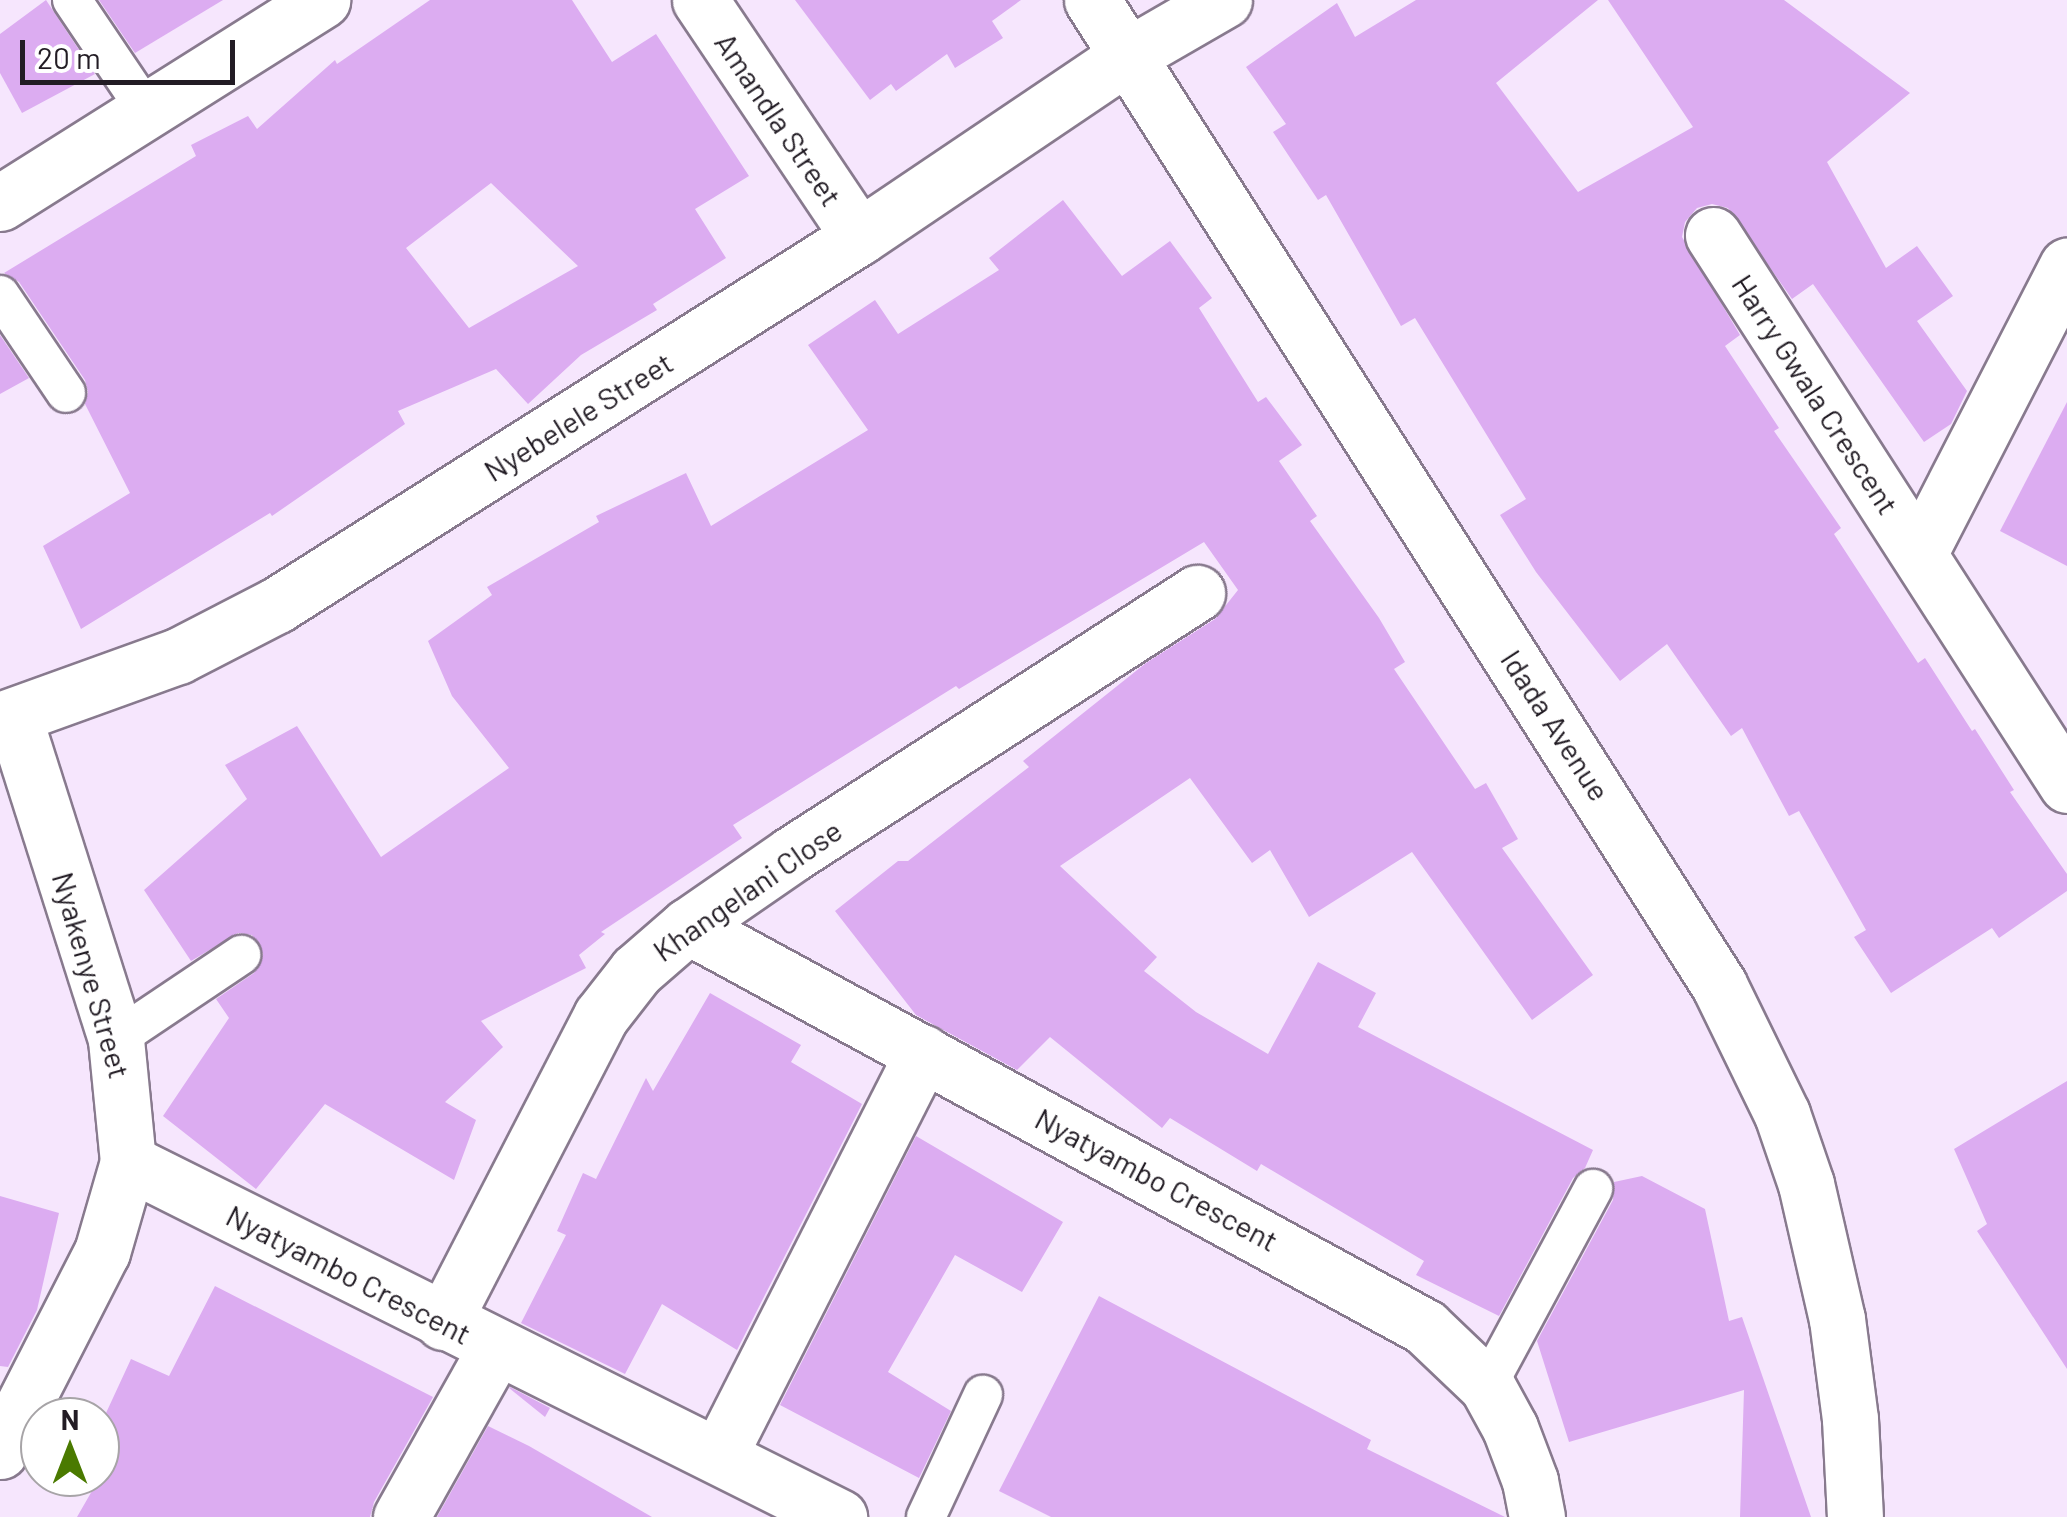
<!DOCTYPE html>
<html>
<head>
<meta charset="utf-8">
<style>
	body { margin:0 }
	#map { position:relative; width:2067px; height:1517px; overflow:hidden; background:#f6e6fd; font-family:Barlow,sans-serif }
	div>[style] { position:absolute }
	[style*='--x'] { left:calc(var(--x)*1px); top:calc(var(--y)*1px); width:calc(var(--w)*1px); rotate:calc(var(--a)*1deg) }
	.building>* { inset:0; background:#dcacf1 }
	.roads { filter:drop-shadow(2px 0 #887a8e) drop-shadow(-2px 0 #887a8e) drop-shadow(0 2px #887a8e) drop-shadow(0 -2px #887a8e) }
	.service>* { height:38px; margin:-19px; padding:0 19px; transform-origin:19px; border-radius:19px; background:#fff }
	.minor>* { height:55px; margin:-27.5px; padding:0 27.5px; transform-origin:27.5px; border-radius:27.5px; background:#fff }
	.tertiary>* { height:55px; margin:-27.5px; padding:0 27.5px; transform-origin:27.5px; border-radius:27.5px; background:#fff }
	span { translate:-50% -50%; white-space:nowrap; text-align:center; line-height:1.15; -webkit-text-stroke:8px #fff; paint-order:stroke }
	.street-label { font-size:30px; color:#221c24 }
	.north { position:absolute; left:20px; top:1397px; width:100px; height:100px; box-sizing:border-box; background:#fff; border:2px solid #a7a4a7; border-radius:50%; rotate:0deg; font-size:28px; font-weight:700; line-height:40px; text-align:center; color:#221c24 }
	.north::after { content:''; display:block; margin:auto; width:35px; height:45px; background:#4a7a00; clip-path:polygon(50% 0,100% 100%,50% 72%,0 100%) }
	.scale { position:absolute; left:20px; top:40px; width:215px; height:45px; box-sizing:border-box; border:5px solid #221c24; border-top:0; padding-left:12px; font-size:30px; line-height:35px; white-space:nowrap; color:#221c24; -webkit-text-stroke:8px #fff; paint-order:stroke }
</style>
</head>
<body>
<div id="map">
	<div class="building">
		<i style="clip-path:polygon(46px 0,95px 74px,22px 113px,0 73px,0 34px)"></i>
		<i style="clip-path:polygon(99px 0,223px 0,135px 53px)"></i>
		<i style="clip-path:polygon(evenodd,430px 0,572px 0,612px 62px,656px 34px,749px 176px,695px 209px,726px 258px,653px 304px,657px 310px,581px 355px,528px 404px,496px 369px,398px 411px,405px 424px,272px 516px,270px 513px,81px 629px,43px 546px,130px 493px,85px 404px,88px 392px,85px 380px,19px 282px,4px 273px,196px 156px,191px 145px,248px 116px,257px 129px,335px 60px,337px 64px,430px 0,491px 183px,578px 266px,469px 328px,406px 248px,491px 183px)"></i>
		<i style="clip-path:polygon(795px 0,1021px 0,992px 21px,1003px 38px,955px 68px,947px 54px,896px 91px,891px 84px,870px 100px)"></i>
		<i style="clip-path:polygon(1416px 0,1598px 0,1496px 83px,1578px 192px,1693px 127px,1608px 0,1784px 0,1910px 93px,1827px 162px,1886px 268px,1917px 246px,1953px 296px,1917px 321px,1967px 391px,1951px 424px,1924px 442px,1813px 284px,1792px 299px,1728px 208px,1712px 204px,1697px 208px,1685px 222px,1682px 237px,1740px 335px,1725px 346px,1779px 428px,1774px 431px,1841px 528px,1834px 534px,1918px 663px,1925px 658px,1972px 731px,1975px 729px,2014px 790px,2010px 792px,2067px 874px,2067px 891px,1999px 938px,1992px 928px,1891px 993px,1854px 937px,1866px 930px,1799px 811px,1789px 816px,1742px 728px,1731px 736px,1667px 644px,1620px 681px,1536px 572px,1500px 515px,1526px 499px,1415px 318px,1401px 326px,1326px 195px,1318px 200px,1273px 132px,1286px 124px,1246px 67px,1337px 3px,1355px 37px)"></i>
		<i style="clip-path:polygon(1063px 200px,1122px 276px,1170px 241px,1212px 298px,1199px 308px,1258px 402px,1266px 397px,1302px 445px,1279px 461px,1317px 516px,1310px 521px,1379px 618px,1405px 662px,1394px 669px,1475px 789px,1486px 783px,1518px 839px,1502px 848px,1593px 975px,1532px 1020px,1412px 852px,1309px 917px,1270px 850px,1252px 863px,1190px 778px,1060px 866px,1157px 957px,1144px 971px,1196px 1012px,1268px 1054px,1318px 962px,1376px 993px,1358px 1027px,1593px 1150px,1585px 1168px,1573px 1178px,1499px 1316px,1416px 1275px,1424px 1261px,1261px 1164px,1257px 1171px,1170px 1118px,1162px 1128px,1050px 1037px,1017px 1070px,916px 1015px,835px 911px,898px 861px,908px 861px,1029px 767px,1023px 761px,1146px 663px,1215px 619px,1238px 590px,1204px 542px,959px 689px,956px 686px,733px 825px,742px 838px,601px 932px,605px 934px,579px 955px,586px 968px,481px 1021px,503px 1047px,445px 1102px,476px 1120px,454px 1180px,325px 1104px,256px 1189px,163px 1116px,229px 1018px,216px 999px,254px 973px,263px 954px,252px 935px,238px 933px,191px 961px,144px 890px,247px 799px,225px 765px,297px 726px,381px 857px,509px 768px,452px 696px,428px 641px,492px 595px,487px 587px,599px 522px,596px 516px,686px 473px,711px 526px,868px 430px,808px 345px,875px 300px,898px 334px,999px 270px,989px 258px)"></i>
		<i style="clip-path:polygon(0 335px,29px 378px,0 394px)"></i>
		<i style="clip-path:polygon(2067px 402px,2067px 566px,2000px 531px)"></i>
		<i style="clip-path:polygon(710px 993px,801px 1045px,791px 1062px,862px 1104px,737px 1350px,662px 1304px,625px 1374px,521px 1323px,566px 1235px,557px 1231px,583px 1173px,596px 1179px,646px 1078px,653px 1091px)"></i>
		<i style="clip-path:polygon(2067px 1081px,2067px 1369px,1977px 1231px,1987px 1224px,1954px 1149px)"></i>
		<i style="clip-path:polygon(916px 1136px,1063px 1222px,1022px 1292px,955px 1255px,888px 1372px,951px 1411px,919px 1478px,780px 1405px)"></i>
		<i style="clip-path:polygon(1642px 1176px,1705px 1209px,1729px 1321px,1742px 1317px,1811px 1517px,1740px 1517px,1744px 1390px,1569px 1442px,1537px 1341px,1613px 1200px,1614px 1182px)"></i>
		<i style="clip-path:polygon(0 1196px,59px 1213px,37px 1310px,8px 1367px,0 1366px)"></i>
		<i style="clip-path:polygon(215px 1286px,433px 1397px,374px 1502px,370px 1517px,77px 1517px,100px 1477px,100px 1426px,131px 1359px,169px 1376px)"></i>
		<i style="clip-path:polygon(1099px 1296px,1371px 1440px,1367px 1449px,1505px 1517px,1051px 1517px,999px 1491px)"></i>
		<i style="clip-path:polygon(510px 1387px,550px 1408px,545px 1417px,509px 1388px)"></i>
		<i style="clip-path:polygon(488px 1426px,529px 1446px,652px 1517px,437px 1517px)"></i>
	</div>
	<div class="roads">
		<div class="service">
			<i style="--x:72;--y:0;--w:134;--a:56"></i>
			<i style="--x:0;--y:295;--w:118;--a:56"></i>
			<i style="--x:116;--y:1039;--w:151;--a:-33.9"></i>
			<i style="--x:1487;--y:1386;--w:224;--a:-61.7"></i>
			<i style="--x:926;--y:1517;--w:135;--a:-65"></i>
		</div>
		<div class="minor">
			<i style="--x:700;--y:0;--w:285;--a:56.1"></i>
			<i style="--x:0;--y:203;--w:381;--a:-32.2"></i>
			<i style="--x:1713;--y:235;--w:654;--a:57.23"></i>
			<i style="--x:1920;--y:552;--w:322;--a:-62.8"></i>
			<i style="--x:0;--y:720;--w:189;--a:-19.8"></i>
			<i style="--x:178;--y:656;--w:111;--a:-27.3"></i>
			<i style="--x:277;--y:605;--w:689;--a:-32.31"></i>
			<i style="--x:859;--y:237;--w:323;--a:-34"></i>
			<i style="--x:1127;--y:56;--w:112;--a:-30"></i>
			<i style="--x:688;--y:926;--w:839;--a:28.55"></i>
			<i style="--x:1425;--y:1327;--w:86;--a:43.6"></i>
			<i style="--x:1487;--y:1386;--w:48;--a:61.3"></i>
			<i style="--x:1510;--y:1428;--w:57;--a:69.3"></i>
			<i style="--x:1530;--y:1481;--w:37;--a:79"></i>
			<i style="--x:128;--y:1162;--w:795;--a:26.53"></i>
			<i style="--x:443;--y:1322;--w:344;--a:-62.7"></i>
			<i style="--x:601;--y:1016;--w:57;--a:-52.1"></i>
			<i style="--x:636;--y:971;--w:69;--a:-40.9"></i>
			<i style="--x:688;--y:926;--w:126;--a:-34.7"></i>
			<i style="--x:792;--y:854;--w:482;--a:-32.8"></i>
			<i style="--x:0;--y:1451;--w:224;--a:-62.9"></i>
			<i style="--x:102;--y:1252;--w:94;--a:-73.9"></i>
			<i style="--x:128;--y:1162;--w:124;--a:-95.6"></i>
			<i style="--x:116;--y:1039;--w:337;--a:-107.6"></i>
			<i style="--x:719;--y:1455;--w:451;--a:-63.1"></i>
			<i style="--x:401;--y:1517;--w:194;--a:-60.7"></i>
		</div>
		<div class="tertiary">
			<i style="--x:1092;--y:0;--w:1168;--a:57.52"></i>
			<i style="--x:1719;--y:985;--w:144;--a:64"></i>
			<i style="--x:1782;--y:1114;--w:74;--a:71.1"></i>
			<i style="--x:1806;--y:1184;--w:139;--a:77.1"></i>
			<i style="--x:1837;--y:1319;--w:101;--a:82.6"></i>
			<i style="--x:1850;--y:1419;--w:98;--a:87.1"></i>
		</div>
	</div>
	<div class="street-label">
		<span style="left:779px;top:119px;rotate:56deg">Amandla Street</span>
		<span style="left:1816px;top:394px;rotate:57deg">Harry Gwala Crescent</span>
		<span style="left:578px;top:416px;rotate:-32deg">Nyebelele Street</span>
		<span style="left:1556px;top:725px;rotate:57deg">Idada Avenue</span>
		<span style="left:747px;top:890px;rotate:-35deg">Khangelani Close</span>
		<span style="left:92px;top:975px;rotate:74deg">Nyakenye Street</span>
		<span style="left:1157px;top:1179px;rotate:28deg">Nyatyambo Crescent</span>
		<span style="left:349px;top:1274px;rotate:27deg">Nyatyambo Crescent</span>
	</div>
	<div class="north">N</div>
	<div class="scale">20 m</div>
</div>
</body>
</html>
